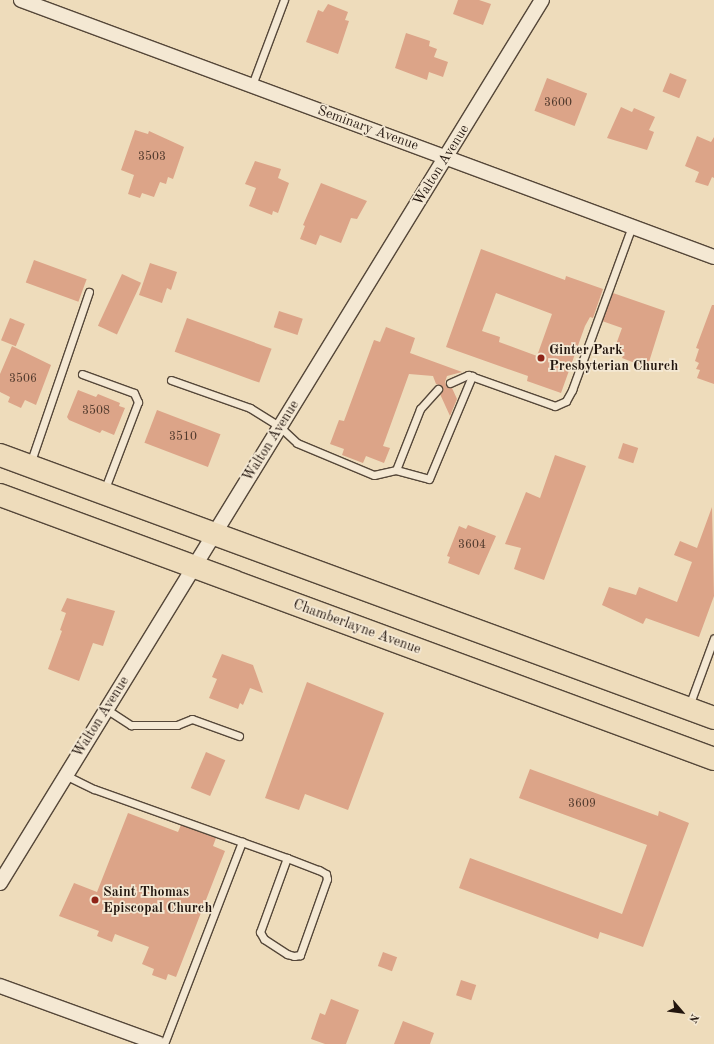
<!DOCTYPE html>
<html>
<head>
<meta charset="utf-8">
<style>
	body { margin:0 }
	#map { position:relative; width:714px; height:1044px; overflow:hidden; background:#eedcbb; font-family:"Old Standard TT",serif }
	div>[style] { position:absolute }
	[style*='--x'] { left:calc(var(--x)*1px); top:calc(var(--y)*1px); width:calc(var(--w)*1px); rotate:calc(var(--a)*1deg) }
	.building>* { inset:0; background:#dca488; transform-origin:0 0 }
	.roads { filter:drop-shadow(1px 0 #554739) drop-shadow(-1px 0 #554739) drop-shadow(0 1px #554739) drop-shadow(0 -1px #554739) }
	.lane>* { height:7px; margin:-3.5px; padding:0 3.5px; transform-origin:3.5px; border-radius:3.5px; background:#f4e8d3 }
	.street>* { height:14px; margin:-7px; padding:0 7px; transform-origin:7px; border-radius:7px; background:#f4e8d3 }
	.primary>* { height:22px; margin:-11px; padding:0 11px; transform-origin:11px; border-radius:11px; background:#eedcbb }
	.dots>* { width:11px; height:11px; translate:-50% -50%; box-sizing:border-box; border:2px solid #f4e8d3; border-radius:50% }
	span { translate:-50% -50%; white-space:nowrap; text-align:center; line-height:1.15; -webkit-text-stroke:3.5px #f4e8d3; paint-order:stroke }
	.number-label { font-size:12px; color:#50392c }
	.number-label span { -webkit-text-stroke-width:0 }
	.street-label { font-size:14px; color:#22150e }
	.poi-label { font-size:14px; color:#22150e; font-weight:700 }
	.left { translate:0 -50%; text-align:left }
	.north { position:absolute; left:662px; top:992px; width:40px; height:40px; -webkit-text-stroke:3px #f4e8d3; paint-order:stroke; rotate:118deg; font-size:11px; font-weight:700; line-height:16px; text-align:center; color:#22150e }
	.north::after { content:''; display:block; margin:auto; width:14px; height:18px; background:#22150e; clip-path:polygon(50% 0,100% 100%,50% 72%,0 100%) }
</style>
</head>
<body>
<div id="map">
	<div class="building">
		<i style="clip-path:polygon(458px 0,479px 0,491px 4px,483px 25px,453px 14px)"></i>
		<i style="clip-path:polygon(328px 4px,348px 12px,345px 20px,349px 21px,338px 54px,306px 42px,318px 10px,323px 12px)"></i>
		<i style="clip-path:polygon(406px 33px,430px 41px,429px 46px,437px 49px,434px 57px,448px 62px,443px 77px,429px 72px,427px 80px,395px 68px)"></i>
		<i style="left:670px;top:73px;width:18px;height:20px;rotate:22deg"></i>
		<i style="left:547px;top:78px;width:43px;height:35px;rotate:21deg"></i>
		<i style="clip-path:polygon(621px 107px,632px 112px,634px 108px,655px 117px,649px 130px,654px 132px,647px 150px,607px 138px)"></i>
		<i style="clip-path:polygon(135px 130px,148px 134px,149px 131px,184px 147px,173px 179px,168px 177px,166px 184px,160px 182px,154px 197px,142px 193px,140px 198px,128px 194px,134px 175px,121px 170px)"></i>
		<i style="clip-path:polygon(697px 136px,711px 142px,714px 137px,714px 178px,712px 177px,708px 186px,695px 182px,699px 172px,685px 166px)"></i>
		<i style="clip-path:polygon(255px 161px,281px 169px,278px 178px,289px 183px,278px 213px,273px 211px,272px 215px,249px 206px,256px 188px,245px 184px)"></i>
		<i style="clip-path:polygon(321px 183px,367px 201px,357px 219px,351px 218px,341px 243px,320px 235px,316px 245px,300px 239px,305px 226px,303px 225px)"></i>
		<i style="clip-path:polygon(evenodd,481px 249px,565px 280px,566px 276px,603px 289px,593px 318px,590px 317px,585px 326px,561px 393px,527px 381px,528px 376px,446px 347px,481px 249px,496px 293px,552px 314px,537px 356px,499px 342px,500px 337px,482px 331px,496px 293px)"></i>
		<i style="left:34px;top:260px;width:56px;height:24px;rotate:20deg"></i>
		<i style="clip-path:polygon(150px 263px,177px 272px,171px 290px,167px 288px,162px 303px,139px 295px)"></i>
		<i style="left:122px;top:274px;width:21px;height:57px;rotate:25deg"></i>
		<i style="clip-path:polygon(613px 293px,665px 311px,649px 362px,641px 360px,640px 365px,622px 358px,624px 354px,614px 350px,622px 328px,602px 321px)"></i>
		<i style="clip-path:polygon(712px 305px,714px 305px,714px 384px,697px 378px,700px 370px,696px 369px,699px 363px,695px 361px,699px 349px,696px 348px)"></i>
		<i style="left:279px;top:311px;width:25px;height:17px;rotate:18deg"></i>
		<i style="left:10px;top:318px;width:16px;height:24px;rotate:22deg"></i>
		<i style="left:187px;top:318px;width:90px;height:36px;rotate:20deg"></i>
		<i style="clip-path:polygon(386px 327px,415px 338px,410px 353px,462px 372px,447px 376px,445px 382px,447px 387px,452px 388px,457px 399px,450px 416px,440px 394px,442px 386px,436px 384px,433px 376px,409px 374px,383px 446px,390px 448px,384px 463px,366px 456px,363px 463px,342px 455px,344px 449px,330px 444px,339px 420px,344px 421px,374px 340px,380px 342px)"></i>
		<i style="clip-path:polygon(12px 346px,51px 365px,36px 405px,25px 400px,21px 408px,8px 402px,10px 397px,0 392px,0 374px)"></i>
		<i style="clip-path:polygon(78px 390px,96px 397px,98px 394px,120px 403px,119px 406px,125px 408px,114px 435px,102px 430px,100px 433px,69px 420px,67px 417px)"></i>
		<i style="left:157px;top:410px;width:68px;height:35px;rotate:21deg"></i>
		<i style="left:623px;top:443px;width:16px;height:16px;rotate:18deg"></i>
		<i style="clip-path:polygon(555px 455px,586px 466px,544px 580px,514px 569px,521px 548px,505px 544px,526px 492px,540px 498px)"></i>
		<i style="clip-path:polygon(712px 507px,714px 596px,699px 637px,646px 618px,643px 624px,602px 605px,609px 587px,636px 595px,639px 587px,677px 602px,692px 562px,674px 555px,680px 541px,697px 548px)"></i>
		<i style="clip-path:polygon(468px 525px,496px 536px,479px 575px,448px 563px,450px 557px,447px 556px,459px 526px,466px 529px)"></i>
		<i style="clip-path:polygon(67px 598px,115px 611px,103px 646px,93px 643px,79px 681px,48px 669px,62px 631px,60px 630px,66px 613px,61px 611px)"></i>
		<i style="clip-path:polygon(222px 654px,253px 665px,263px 693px,250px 688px,243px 705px,240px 703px,238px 709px,209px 698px,217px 679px,212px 677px)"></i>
		<i style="clip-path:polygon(307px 682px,384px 713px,348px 810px,305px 794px,299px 810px,265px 798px)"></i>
		<i style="left:206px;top:752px;width:21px;height:39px;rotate:23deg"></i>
		<i style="clip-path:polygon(530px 769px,658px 816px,659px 811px,689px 823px,643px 947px,600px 932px,598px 939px,459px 888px,470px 858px,622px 914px,647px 845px,519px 798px)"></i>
		<i style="clip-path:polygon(128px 813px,178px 832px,181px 825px,216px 838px,213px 846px,225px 851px,176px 977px,168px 974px,166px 980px,152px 975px,154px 969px,142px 964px,149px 947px,115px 934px,112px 942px,97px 936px,99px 931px,59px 916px,74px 883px,97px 892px)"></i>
		<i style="left:383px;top:952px;width:15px;height:15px;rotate:20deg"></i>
		<i style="left:461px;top:980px;width:16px;height:16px;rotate:18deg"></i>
		<i style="clip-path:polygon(331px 999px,359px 1010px,346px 1044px,325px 1044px,311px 1039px,320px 1013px,325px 1015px)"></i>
		<i style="clip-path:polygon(403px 1021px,434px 1033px,430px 1044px,394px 1044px)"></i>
	</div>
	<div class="roads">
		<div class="lane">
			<i style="--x:252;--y:85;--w:91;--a:-69.4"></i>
			<i style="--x:82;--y:374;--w:55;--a:20.1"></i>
			<i style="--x:134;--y:393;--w:10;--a:66"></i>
			<i style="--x:138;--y:402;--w:95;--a:110.9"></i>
			<i style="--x:171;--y:380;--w:84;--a:19.5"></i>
			<i style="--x:250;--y:408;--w:36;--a:32"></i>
			<i style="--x:280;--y:427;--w:23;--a:43"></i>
			<i style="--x:297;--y:443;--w:83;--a:22.6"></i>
			<i style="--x:374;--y:475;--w:23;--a:-13"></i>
			<i style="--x:396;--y:470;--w:66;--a:-68.5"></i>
			<i style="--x:420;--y:409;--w:27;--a:-48"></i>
			<i style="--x:450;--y:383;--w:20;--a:-24"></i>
			<i style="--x:468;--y:375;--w:92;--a:19.6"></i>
			<i style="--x:555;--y:406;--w:12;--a:-24"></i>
			<i style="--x:566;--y:401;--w:13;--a:-61"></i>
			<i style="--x:572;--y:390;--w:175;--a:-69.9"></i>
			<i style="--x:30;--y:464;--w:182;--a:-71.1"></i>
			<i style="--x:396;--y:470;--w:34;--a:15"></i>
			<i style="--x:429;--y:479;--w:112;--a:-67.3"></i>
			<i style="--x:689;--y:706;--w:72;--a:-69.8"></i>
			<i style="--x:106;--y:709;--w:30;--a:33"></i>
			<i style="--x:131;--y:725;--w:46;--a:0"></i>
			<i style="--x:177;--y:725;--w:16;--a:-22"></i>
			<i style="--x:192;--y:719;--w:50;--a:19.9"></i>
			<i style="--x:65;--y:775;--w:32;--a:26"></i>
			<i style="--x:94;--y:789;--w:205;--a:19.7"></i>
			<i style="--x:287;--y:858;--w:34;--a:21"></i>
			<i style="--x:319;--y:870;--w:8;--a:30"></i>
			<i style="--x:326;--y:874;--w:5;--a:79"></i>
			<i style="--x:327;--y:879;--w:81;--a:109.6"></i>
			<i style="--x:300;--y:955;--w:6;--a:171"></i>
			<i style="--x:294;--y:956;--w:7;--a:-164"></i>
			<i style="--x:287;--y:954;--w:27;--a:-147"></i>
			<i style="--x:264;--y:939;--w:8;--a:-120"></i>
			<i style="--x:260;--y:932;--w:79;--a:-70"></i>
			<i style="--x:164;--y:1044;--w:217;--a:-68.9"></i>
		</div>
		<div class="street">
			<i style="--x:21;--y:0;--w:739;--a:20.35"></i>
			<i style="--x:0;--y:883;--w:1036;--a:-58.46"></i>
			<i style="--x:0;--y:986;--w:169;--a:20"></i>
		</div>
		<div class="primary">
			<i style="--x:0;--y:455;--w:761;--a:20.22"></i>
			<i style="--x:0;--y:495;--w:761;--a:20.29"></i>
		</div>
	</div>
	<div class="dots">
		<i style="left:541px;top:358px;background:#8f2418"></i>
		<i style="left:95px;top:900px;background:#8f2418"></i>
	</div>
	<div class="number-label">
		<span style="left:558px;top:104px">3600</span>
		<span style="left:152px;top:158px">3503</span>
		<span style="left:23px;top:380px">3506</span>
		<span style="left:96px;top:412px">3508</span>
		<span style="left:183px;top:438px">3510</span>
		<span style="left:472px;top:546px">3604</span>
		<span style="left:582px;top:805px">3609</span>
	</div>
	<div class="street-label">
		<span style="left:368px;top:128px;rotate:20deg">Seminary Avenue</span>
		<span style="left:441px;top:165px;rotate:-58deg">Walton Avenue</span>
		<span style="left:271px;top:441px;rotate:-58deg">Walton Avenue</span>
		<span style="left:357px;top:627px;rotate:20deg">Chamberlayne Avenue</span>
		<span style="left:101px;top:717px;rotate:-58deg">Walton Avenue</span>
	</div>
	<div class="poi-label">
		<span class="left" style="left:549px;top:358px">Ginter Park<br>Presbyterian Church</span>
		<span class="left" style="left:103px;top:900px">Saint Thomas<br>Episcopal Church</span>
	</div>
	<div class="north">N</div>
</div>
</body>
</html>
